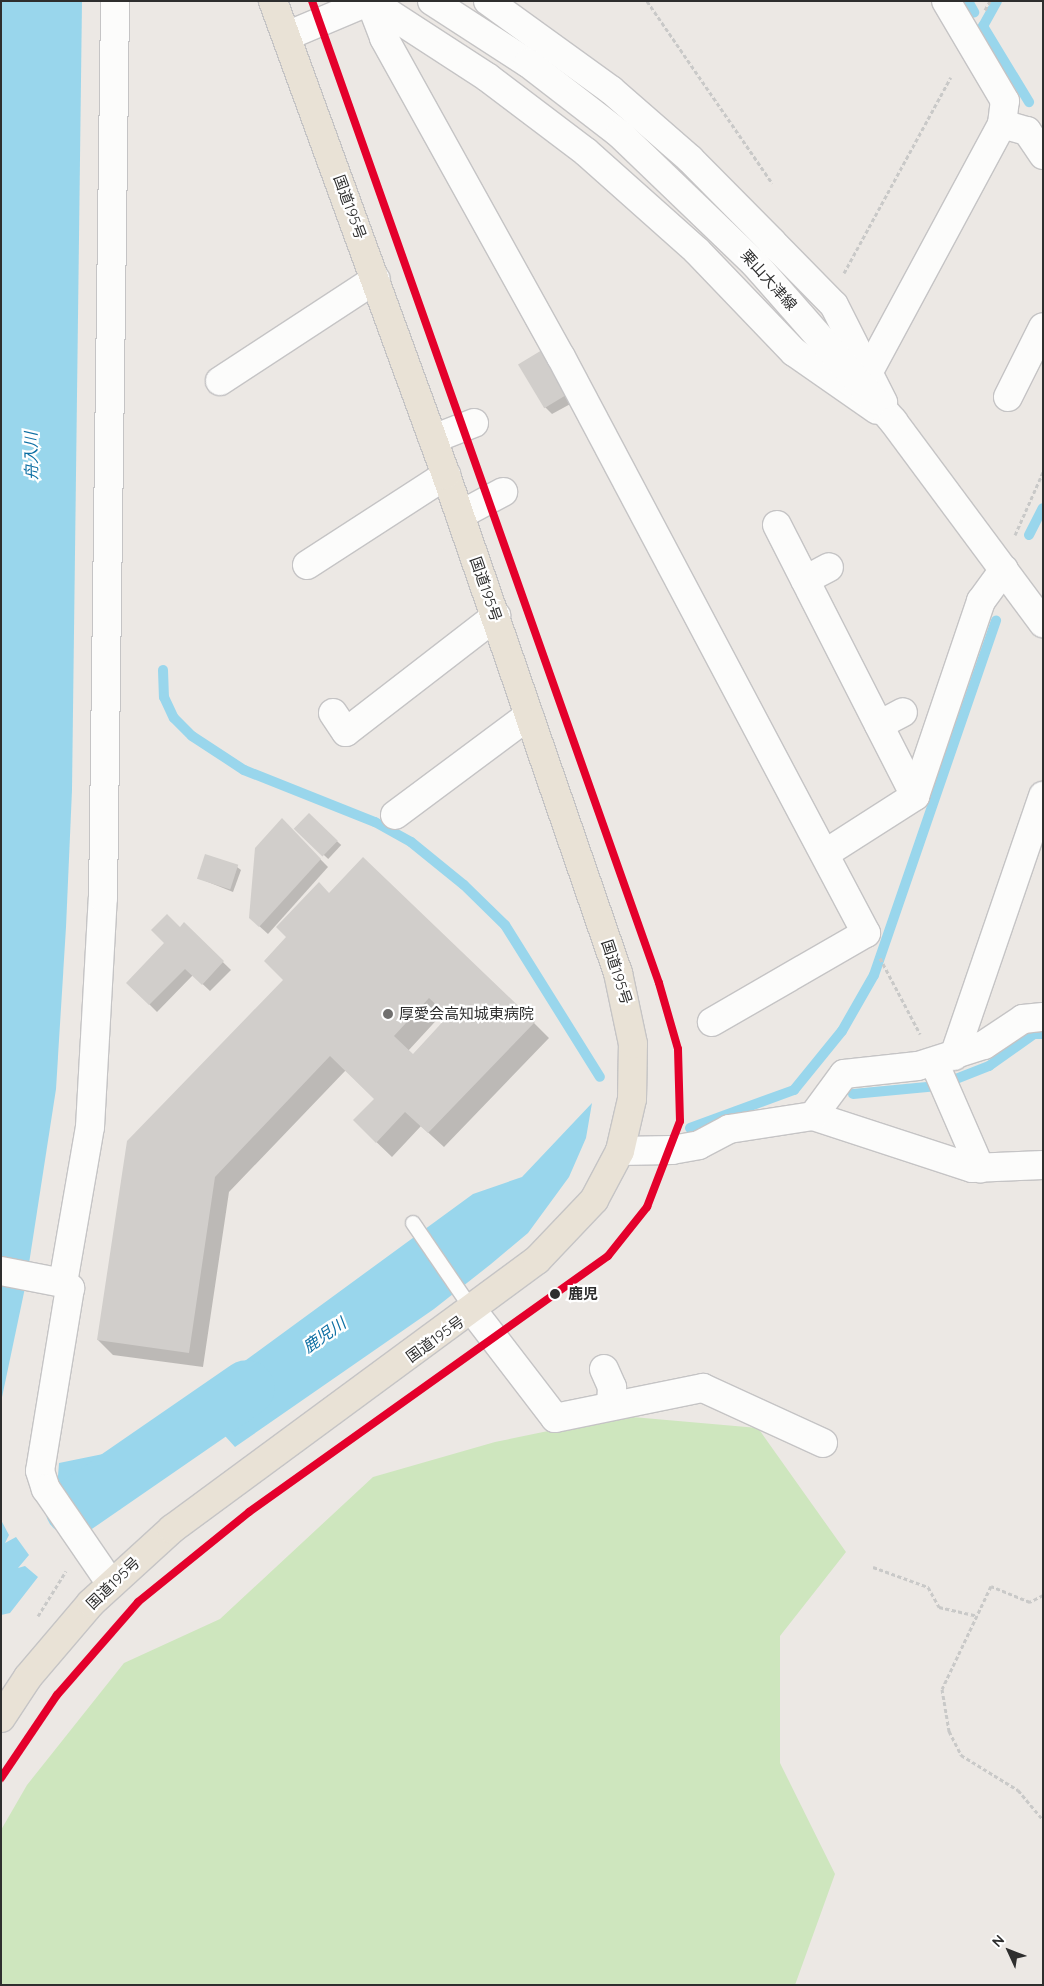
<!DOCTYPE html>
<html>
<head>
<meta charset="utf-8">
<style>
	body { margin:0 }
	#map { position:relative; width:1044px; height:1986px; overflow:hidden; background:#ece8e4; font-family:Quicksand,"Noto Sans JP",sans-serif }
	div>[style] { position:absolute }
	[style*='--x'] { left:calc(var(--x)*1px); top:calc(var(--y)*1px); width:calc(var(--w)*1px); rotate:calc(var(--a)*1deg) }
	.green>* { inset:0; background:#cee6be }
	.water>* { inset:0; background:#99d6ec }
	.shadow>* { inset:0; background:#0003; transform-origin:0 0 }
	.stream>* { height:10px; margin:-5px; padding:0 5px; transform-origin:5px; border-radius:5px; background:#99d6ec }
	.river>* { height:56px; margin:-28px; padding:0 28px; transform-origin:28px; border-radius:28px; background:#99d6ec }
	.building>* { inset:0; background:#d1cecb; transform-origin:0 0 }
	.path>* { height:3px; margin-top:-1.5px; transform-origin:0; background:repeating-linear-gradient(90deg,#c9c9c8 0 4px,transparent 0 6.5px) }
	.roads { filter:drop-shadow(1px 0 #c5c4c5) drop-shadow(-1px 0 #c5c4c5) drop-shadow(0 1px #c5c4c5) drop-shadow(0 -1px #c5c4c5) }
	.service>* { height:14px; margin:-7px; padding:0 7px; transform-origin:7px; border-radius:7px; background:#fcfcfb }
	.minor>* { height:28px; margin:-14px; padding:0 14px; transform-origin:14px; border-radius:14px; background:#fcfcfb }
	.secondary>* { height:28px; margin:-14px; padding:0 14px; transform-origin:14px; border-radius:14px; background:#fcfcfb }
	.trunk>* { height:28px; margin:-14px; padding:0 14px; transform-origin:14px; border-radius:14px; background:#e9e2d6 }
	.tram-1>* { height:8px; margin:-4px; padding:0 4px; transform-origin:4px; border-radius:4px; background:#e4002b }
	.dots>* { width:14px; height:14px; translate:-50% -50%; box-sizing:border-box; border:2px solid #fff; border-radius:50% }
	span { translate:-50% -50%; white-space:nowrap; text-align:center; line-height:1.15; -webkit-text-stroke:4.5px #fff; paint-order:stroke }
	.street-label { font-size:15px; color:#2e2e2e }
	.poi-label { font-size:15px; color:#2e2e2e }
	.left { translate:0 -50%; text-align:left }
	.stop-label { font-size:15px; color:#2e2e2e; font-weight:700 }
	.water-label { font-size:16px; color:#0d6fa3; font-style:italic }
	.frame { position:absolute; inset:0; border:2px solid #2e2e2e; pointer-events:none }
	.north { position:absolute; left:984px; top:1926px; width:50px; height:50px; -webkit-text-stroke:4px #fff; paint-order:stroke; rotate:313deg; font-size:14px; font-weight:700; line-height:20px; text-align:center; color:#2e2e2e }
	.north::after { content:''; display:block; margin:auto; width:18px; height:22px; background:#2e2e2e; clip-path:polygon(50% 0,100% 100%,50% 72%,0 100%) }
</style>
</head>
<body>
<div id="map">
	<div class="green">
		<i style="clip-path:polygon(621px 1416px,758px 1428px,846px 1552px,780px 1636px,780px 1763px,835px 1874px,795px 1985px,1px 1985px,1px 1830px,27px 1785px,124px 1663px,220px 1619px,373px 1477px,495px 1442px)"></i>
	</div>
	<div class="water">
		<i style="clip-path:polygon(1px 1px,82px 1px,72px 790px,66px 927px,56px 1089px,26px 1283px,1px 1402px)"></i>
		<i style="clip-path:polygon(592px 1103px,586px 1138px,569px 1177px,528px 1233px,491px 1264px,434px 1309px,235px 1447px,207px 1416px,105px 1485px,121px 1509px,81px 1520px,57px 1489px,59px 1463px,108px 1453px,153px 1428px,473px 1194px,522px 1177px)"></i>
		<i style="clip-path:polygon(1px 1520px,9px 1535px,5px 1543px,16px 1537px,29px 1555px,18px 1568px,25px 1566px,38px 1577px,10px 1613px,1px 1615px)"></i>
	</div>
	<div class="shadow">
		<i style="clip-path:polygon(542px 351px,574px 402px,552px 414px,545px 407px)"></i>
		<i style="left:309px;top:815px;width:44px;height:19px;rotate:43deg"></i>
		<i style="clip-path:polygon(282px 820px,328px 867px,268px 934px,258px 925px)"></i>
		<i style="clip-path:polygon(237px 867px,241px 870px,233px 892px,198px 878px)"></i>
		<i style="clip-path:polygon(evenodd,329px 894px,534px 1023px,549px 1038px,444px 1147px,421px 1126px,392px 1157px,369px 1135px,375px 1099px,346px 1070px,229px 1192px,203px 1367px,113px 1355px,98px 1340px,329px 894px,444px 1012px,449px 1017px,413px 1056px,408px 1051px,444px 1012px)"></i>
		<i style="clip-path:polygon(184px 924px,231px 970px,210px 991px,193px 975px,157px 1012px,128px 983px)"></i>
	</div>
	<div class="stream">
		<i style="--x:968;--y:1;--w:13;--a:61"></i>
		<i style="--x:997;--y:1;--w:29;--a:119"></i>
		<i style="--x:983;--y:26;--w:89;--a:58.8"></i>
		<i style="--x:1029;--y:535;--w:30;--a:-63"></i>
		<i style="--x:163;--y:670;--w:27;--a:88"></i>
		<i style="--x:164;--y:697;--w:23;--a:65"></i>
		<i style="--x:174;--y:718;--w:25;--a:45"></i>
		<i style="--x:192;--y:736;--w:62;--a:33.2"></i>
		<i style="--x:244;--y:770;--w:141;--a:21.7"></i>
		<i style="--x:375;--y:822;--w:41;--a:29.1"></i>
		<i style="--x:411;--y:842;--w:68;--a:39.1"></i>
		<i style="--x:464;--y:885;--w:57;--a:44.3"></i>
		<i style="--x:505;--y:925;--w:179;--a:58"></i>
		<i style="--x:853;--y:1094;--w:85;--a:-5.4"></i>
		<i style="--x:938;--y:1086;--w:55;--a:-21.4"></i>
		<i style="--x:989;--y:1066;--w:55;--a:-35.4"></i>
		<i style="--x:1034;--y:1034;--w:9;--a:0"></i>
		<i style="--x:690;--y:1128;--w:111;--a:-20.1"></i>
		<i style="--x:794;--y:1090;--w:76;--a:-50.9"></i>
		<i style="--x:842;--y:1031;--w:64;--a:-60.3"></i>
		<i style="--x:874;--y:975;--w:375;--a:-71"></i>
	</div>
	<div class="river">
		<i style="--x:73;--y:1508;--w:211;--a:-34.6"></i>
	</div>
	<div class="building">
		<i style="left:542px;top:350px;width:51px;height:28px;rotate:59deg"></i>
		<i style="left:309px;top:813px;width:40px;height:22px;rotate:44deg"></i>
		<i style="clip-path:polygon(282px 818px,321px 859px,259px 927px,249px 918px,255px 848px)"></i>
		<i style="left:205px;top:854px;width:35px;height:26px;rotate:18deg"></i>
		<i style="clip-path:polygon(evenodd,363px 857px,535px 1022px,428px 1133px,405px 1112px,376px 1143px,353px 1120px,374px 1099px,330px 1056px,215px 1177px,189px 1353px,97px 1340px,127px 1141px,283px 980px,264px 961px,286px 937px,276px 927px,319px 882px,329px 893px,363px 857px,429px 998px,448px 1016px,413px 1054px,394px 1036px,429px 998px)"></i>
		<i style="clip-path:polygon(167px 914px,180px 927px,184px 922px,224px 961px,202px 985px,185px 969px,149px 1005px,126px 983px,164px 943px,151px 930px)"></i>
	</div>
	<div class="path">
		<i style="--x:647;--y:1;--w:221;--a:55.5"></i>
		<i style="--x:985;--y:10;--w:10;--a:-61"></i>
		<i style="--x:844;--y:273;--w:223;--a:-61.4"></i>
		<i style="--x:1015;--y:535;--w:69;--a:-66"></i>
		<i style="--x:880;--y:958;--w:86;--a:62.2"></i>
		<i style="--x:873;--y:1567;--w:59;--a:20"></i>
		<i style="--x:928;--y:1587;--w:23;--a:61"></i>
		<i style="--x:939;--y:1607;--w:39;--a:13"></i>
		<i style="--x:1043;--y:1595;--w:15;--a:152"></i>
		<i style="--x:1030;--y:1602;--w:42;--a:-157.7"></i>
		<i style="--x:991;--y:1586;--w:114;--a:115.4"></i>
		<i style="--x:942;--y:1689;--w:43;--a:80.5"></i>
		<i style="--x:949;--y:1731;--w:27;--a:63"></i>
		<i style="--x:961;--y:1755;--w:67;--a:31.6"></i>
		<i style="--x:1018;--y:1790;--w:39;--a:50"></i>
		<i style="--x:38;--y:1616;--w:53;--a:-58.1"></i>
	</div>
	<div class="roads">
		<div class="service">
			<i style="--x:413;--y:1223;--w:107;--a:55.7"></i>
		</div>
		<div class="minor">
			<i style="--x:370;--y:1;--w:40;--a:69"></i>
			<i style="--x:384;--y:38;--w:365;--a:61"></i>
			<i style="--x:561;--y:357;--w:652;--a:62.1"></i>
			<i style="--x:866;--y:933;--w:178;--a:150"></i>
			<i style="--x:370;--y:1;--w:140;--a:33"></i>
			<i style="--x:487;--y:77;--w:124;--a:37.1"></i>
			<i style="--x:586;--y:152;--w:149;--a:41.7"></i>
			<i style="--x:697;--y:251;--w:140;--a:46.2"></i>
			<i style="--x:794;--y:352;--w:101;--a:34.9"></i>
			<i style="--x:488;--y:1;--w:152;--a:35.9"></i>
			<i style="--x:611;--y:90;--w:105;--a:41.1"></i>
			<i style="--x:690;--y:159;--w:117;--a:45.3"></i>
			<i style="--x:772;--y:242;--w:88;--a:45.5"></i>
			<i style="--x:834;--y:305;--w:109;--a:63.2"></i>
			<i style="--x:289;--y:35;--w:88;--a:-22.8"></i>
			<i style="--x:1002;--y:124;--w:26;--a:16"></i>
			<i style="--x:1027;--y:131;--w:29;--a:56"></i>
			<i style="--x:868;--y:373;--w:283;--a:-61.7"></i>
			<i style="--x:1002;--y:124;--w:23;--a:-83"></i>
			<i style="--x:1005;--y:101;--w:116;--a:-120.5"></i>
			<i style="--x:220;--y:381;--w:186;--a:-33.2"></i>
			<i style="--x:1008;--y:397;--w:78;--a:-63.4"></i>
			<i style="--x:433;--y:439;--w:44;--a:-21.3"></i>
			<i style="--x:460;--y:515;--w:49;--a:-28.1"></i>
			<i style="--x:777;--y:525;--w:304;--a:63"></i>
			<i style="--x:307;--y:565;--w:166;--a:-32.9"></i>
			<i style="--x:805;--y:580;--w:27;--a:-28"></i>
			<i style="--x:333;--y:713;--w:23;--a:56"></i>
			<i style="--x:346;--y:732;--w:190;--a:-37.7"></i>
			<i style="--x:879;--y:725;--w:27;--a:-28"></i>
			<i style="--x:395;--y:815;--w:167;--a:-36.7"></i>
			<i style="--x:826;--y:853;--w:106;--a:-32.6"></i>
			<i style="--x:915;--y:796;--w:206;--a:-71.3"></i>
			<i style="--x:981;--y:601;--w:39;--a:-54"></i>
			<i style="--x:954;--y:1056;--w:275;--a:-71.1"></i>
			<i style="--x:934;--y:1062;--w:116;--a:66.5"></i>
			<i style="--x:813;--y:1116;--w:167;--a:18.1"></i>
			<i style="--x:972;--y:1168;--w:71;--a:-2.4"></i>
			<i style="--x:620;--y:1151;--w:52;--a:-1.1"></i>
			<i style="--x:672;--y:1150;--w:27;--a:-10"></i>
			<i style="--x:699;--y:1145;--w:34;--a:-28"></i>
			<i style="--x:729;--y:1129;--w:85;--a:-8.8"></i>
			<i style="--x:813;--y:1116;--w:52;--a:-53.6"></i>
			<i style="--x:844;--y:1074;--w:74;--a:-6.2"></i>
			<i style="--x:918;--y:1066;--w:69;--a:-17.7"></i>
			<i style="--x:984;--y:1045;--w:47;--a:-33.7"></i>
			<i style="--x:1023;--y:1019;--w:20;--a:-6"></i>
			<i style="--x:1;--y:1271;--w:63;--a:11"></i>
			<i style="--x:63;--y:1283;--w:9;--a:36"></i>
			<i style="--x:70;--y:1288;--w:185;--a:99.3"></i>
			<i style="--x:40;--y:1471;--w:19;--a:72"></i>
			<i style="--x:46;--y:1489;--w:115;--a:55.6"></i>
			<i style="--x:63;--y:1283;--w:158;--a:-80.2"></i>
			<i style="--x:90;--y:1127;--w:229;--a:-86.8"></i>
			<i style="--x:103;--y:898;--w:897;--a:-89.23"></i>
			<i style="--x:473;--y:1311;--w:135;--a:52.5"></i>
			<i style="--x:555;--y:1418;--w:151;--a:-11.5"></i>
			<i style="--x:703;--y:1388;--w:132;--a:24.6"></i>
			<i style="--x:604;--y:1369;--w:20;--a:66"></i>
			<i style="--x:612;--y:1387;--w:19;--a:93"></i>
		</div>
		<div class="secondary">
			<i style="--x:432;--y:1;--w:114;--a:32.9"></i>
			<i style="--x:528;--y:63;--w:116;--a:37.7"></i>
			<i style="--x:620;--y:134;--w:189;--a:43.9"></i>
			<i style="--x:756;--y:265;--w:208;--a:48.7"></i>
			<i style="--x:893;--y:421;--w:252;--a:53.4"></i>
		</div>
		<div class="trunk">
			<i style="--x:1;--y:1718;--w:49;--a:-56.6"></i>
			<i style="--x:28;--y:1677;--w:97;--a:-49.6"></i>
			<i style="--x:91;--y:1603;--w:110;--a:-42.4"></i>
			<i style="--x:172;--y:1529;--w:453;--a:-36.4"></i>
			<i style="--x:537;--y:1260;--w:83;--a:-46.5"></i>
			<i style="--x:594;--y:1200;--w:55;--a:-62"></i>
			<i style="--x:620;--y:1151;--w:53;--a:-77"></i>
			<i style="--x:632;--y:1099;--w:55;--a:-89"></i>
			<i style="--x:633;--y:1044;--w:73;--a:-101.9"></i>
			<i style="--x:618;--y:973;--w:527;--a:-109.05"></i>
			<i style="--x:446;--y:475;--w:505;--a:-110.05"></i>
		</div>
	</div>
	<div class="tram-1">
		<i style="--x:1;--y:1778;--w:100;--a:-56"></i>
		<i style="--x:57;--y:1695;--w:123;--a:-48.9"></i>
		<i style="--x:138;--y:1602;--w:143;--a:-39"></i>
		<i style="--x:249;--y:1512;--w:441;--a:-35.5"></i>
		<i style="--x:608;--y:1256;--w:63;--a:-51.5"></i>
		<i style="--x:647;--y:1207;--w:92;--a:-69"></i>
		<i style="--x:680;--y:1121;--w:72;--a:-91.6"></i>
		<i style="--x:678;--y:1049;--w:69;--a:-106.1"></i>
		<i style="--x:659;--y:983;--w:1042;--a:-109.46"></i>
	</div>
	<div class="dots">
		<i style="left:388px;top:1014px;background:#706f6e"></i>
		<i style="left:555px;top:1294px;background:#2e2e2e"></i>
	</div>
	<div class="street-label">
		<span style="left:350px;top:207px;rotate:70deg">国道195号</span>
		<span style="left:769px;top:280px;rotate:48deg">栗山大津線</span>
		<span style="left:486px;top:589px;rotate:71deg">国道195号</span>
		<span style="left:617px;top:972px;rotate:72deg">国道195号</span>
		<span style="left:435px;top:1339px;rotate:-36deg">国道195号</span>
		<span style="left:113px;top:1583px;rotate:-44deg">国道195号</span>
	</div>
	<div class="poi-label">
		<span class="left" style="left:399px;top:1014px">厚愛会高知城東病院</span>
	</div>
	<div class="stop-label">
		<span class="left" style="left:568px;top:1294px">鹿児</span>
	</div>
	<div class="water-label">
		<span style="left:31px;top:456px;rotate:-91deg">舟入川</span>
		<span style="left:324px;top:1335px;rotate:-35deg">鹿児川</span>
	</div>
	<div class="frame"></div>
	<div class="north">N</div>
</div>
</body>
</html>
